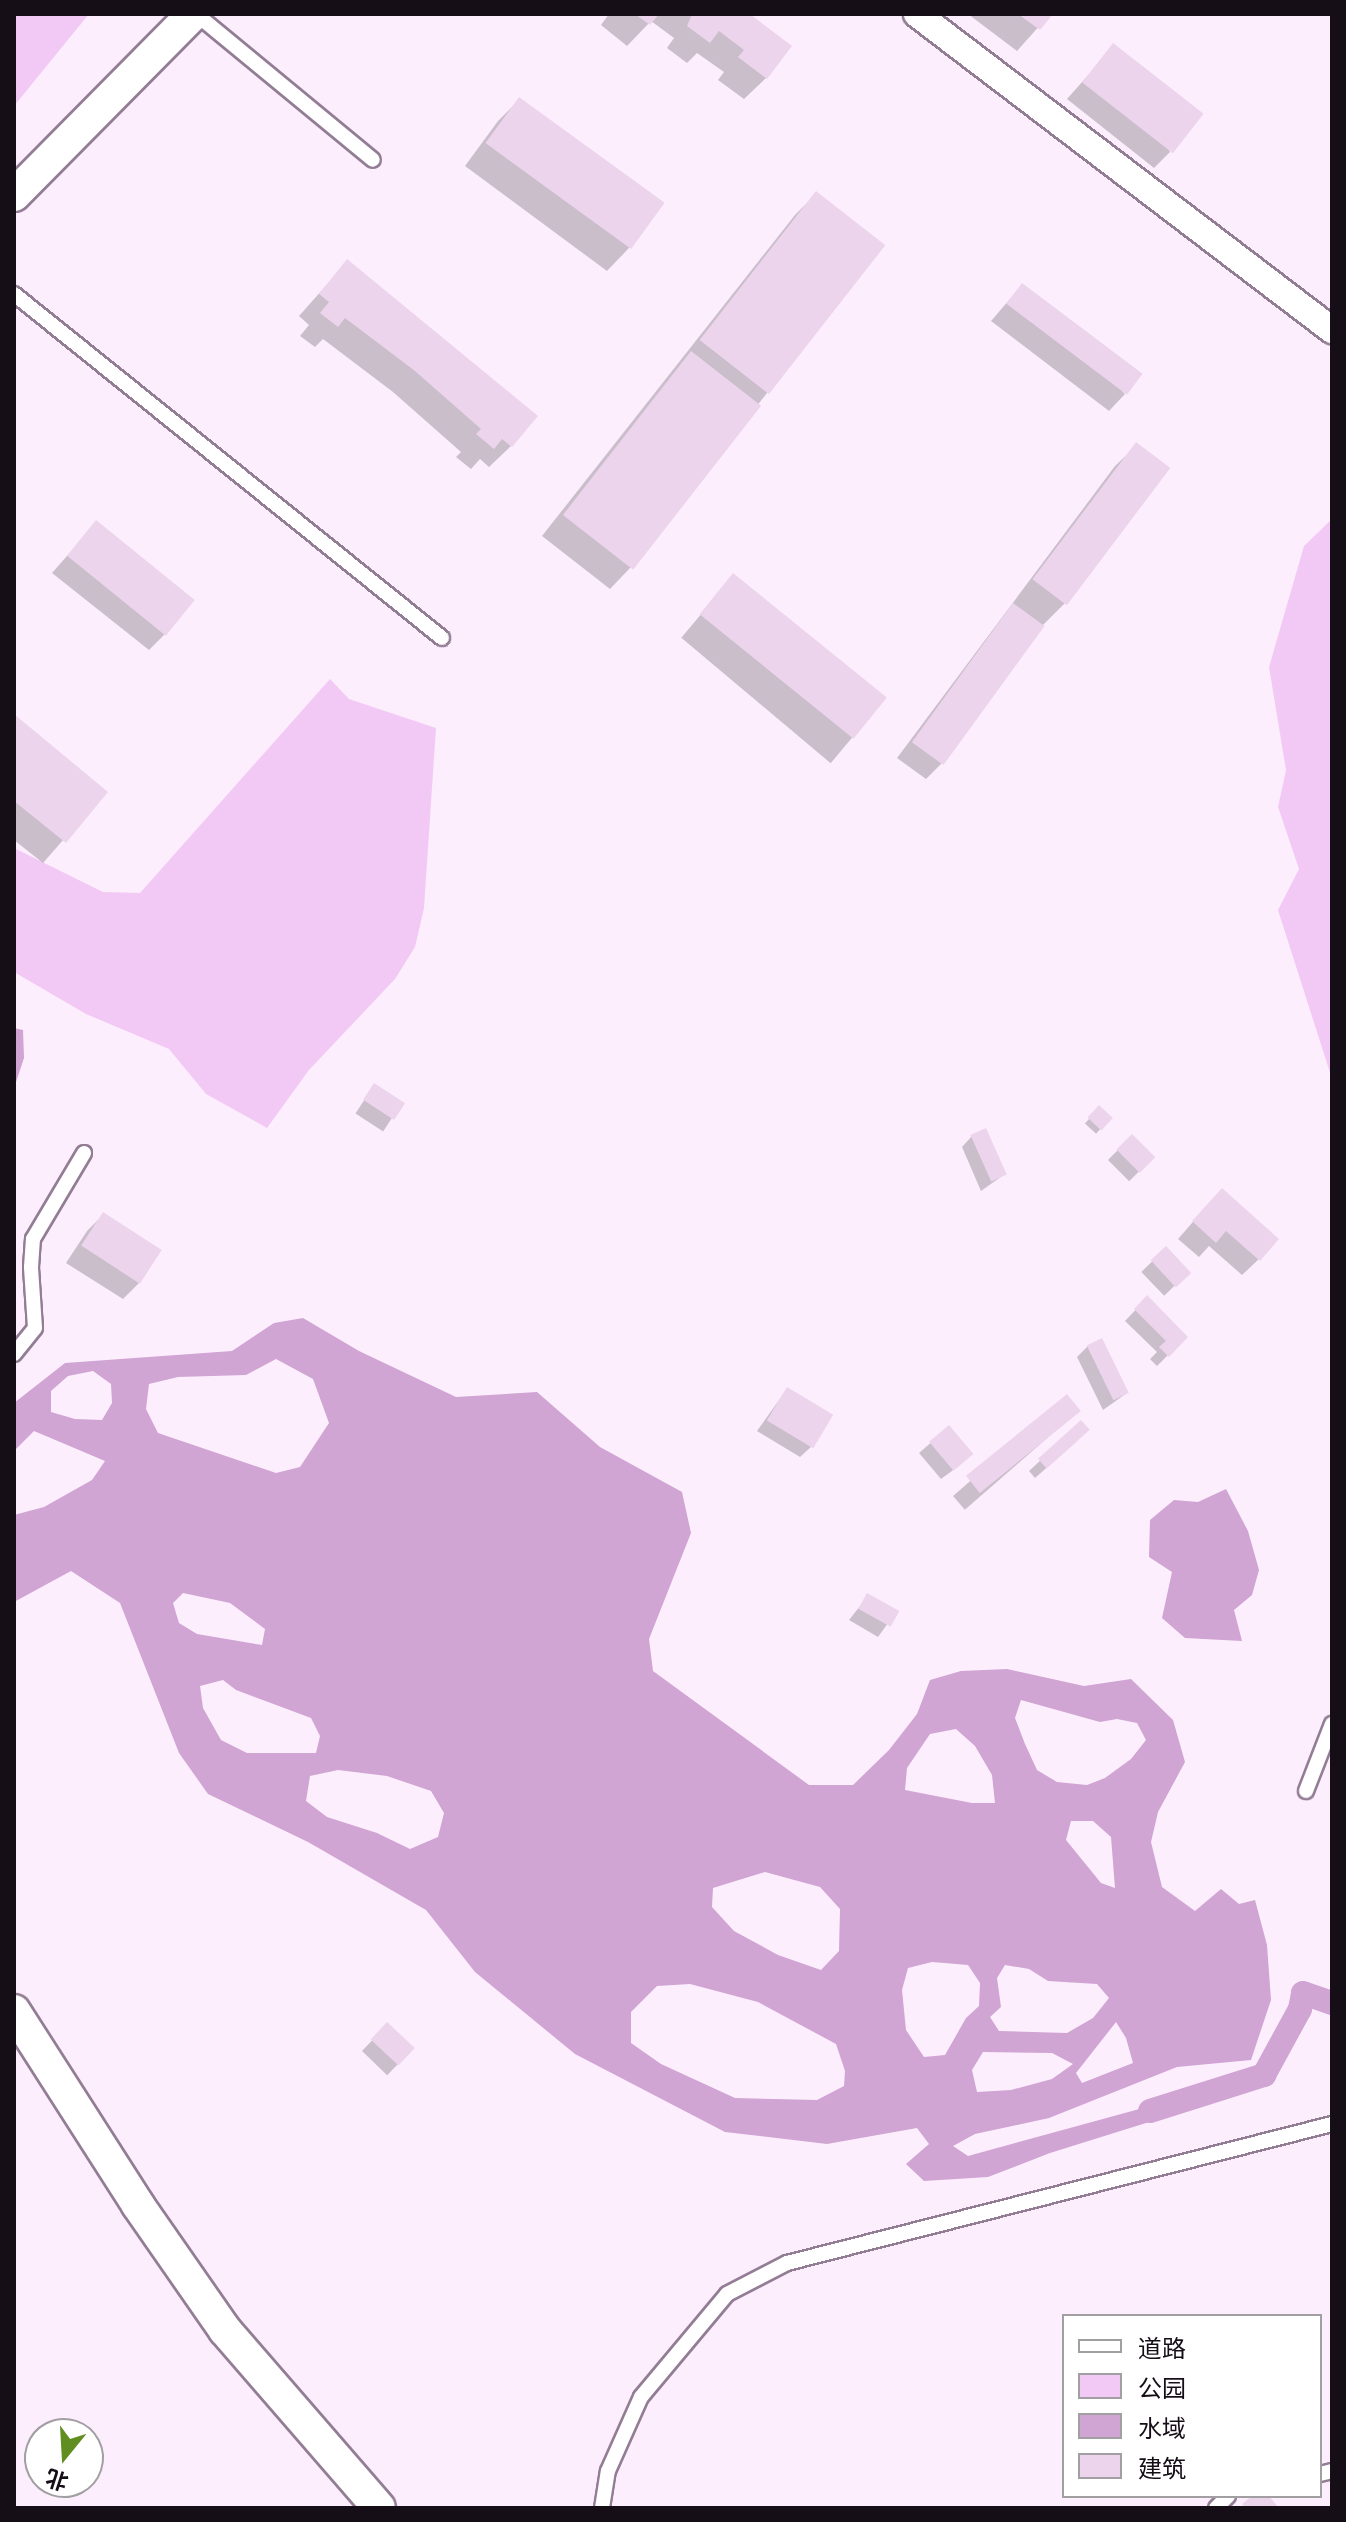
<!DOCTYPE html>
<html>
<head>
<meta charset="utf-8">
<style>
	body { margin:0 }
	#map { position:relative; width:1346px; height:2522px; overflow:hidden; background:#fdeefe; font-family:"Fira Sans Condensed","Noto Sans SC",sans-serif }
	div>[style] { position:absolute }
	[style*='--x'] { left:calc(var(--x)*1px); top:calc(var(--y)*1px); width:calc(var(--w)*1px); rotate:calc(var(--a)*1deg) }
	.green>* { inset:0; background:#f2c9f5 }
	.water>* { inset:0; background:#d0a4d3 }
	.shadow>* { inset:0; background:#0003; transform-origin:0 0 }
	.canal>* { height:24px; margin:-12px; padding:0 12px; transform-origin:12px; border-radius:12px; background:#d0a4d3 }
	.building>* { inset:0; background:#ecd4ed; transform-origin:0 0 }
	.roads { filter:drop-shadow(2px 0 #937d95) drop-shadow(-2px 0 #937d95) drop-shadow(0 2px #937d95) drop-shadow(0 -2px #937d95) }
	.service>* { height:14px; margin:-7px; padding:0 7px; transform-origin:7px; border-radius:7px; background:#fff }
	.minor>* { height:26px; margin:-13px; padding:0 13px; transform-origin:13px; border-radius:13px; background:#fff }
	.tertiary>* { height:32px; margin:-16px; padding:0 16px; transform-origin:16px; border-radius:16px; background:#fff }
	span { translate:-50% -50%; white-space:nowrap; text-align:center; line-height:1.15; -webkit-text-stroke:6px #fff; paint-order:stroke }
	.frame { position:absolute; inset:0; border:16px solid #160e17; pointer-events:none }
	.legend { position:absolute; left:1062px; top:2314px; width:260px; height:184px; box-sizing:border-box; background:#fff; border:2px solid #a29fa2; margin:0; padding:10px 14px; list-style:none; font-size:24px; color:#160e17 }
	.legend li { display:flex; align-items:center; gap:16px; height:40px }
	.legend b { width:40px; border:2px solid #a29fa2 }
	.north { position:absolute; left:24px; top:2418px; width:80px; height:80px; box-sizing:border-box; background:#fff; border:2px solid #a29fa2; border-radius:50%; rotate:198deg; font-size:22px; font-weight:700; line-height:32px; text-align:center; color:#160e17 }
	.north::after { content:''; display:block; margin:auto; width:28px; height:36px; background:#618e20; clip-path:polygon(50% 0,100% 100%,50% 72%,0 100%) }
</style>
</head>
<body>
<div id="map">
	<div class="green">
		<i style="clip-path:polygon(14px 14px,89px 14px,14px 106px)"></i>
		<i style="clip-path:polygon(1332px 519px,1332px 1079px,1278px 910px,1299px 869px,1278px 807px,1286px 770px,1269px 667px,1304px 546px)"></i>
		<i style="clip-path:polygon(330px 679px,349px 699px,436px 728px,424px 908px,415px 947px,395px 979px,309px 1070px,267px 1128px,206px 1094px,169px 1049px,86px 1014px,14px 972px,14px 848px,103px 892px,140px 893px)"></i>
	</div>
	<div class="water">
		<i style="clip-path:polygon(14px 1028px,23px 1030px,24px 1058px,14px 1088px)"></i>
		<i style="clip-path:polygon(evenodd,303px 1318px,359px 1351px,456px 1397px,537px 1392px,600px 1447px,682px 1492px,691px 1533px,649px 1639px,653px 1671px,809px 1785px,853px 1785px,889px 1750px,917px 1714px,930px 1680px,961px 1671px,1007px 1669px,1084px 1686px,1131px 1679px,1173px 1720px,1185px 1762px,1158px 1812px,1151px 1842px,1162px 1887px,1195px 1911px,1221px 1889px,1239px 1904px,1255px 1900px,1267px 1945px,1271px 2000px,1251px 2060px,1177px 2067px,1049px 2118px,975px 2134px,953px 2146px,968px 2156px,1176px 2099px,1194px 2108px,1050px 2153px,988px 2177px,924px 2181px,906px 2164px,929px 2144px,917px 2128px,827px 2144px,725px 2132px,575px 2054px,475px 1972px,426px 1910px,308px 1842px,208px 1794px,179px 1753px,120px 1603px,71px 1571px,14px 1602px,14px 1515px,44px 1507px,92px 1480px,105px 1461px,34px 1431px,14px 1451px,14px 1403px,65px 1363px,232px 1351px,274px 1323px,303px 1318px,276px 1359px,313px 1379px,329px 1423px,300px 1467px,276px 1473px,158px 1433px,146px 1409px,149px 1384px,178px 1377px,246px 1375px,276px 1359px,303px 1318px,93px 1371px,111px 1384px,112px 1403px,102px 1420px,75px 1419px,51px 1412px,51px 1391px,68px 1376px,93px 1371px,303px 1318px,183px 1593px,230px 1603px,265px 1629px,262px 1645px,197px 1634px,179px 1623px,173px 1603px,183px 1593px,303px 1318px,223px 1680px,236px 1690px,311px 1718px,320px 1736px,316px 1753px,247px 1753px,221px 1740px,203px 1708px,200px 1686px,223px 1680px,303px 1318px,1021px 1700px,1100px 1722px,1117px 1719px,1137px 1723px,1146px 1740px,1131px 1759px,1105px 1778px,1087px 1785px,1057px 1782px,1037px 1770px,1025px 1744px,1015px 1718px,1021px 1700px,303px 1318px,956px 1729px,975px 1746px,992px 1775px,995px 1803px,972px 1803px,905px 1790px,907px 1768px,930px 1734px,956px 1729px,303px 1318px,338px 1770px,387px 1776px,431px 1791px,444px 1813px,438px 1837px,410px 1849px,377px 1833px,327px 1817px,306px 1801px,310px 1776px,338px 1770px,303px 1318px,1093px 1821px,1111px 1837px,1115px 1888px,1101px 1883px,1066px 1840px,1071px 1821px,1093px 1821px,303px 1318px,765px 1872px,820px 1887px,840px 1909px,839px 1951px,821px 1970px,778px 1955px,734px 1931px,712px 1907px,713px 1888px,765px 1872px,303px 1318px,932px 1962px,968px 1965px,980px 1983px,979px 2006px,966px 2018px,945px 2055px,924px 2057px,906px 2030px,902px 1990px,908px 1968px,932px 1962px,303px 1318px,1005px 1965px,1029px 1969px,1048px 1981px,1097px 1984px,1109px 1998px,1093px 2018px,1067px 2033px,999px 2031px,990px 2017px,1001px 2007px,997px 1978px,1005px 1965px,303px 1318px,690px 1984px,758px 2002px,836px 2044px,845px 2071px,844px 2086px,817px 2100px,735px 2098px,661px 2064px,631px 2043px,631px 2012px,657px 1986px,690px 1984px,303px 1318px,1116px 2022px,1126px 2038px,1133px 2063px,1082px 2083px,1076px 2073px,1116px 2022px,303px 1318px,983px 2052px,1052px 2053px,1073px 2064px,1052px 2079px,1011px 2090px,977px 2092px,972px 2070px,983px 2052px)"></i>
		<i style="clip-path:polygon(1226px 1489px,1248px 1531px,1259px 1570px,1252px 1595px,1234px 1610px,1242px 1641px,1185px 1638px,1162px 1618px,1172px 1572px,1149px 1557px,1150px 1520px,1174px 1500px,1198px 1502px)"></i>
	</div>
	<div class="shadow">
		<i style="clip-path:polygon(609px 14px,747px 14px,766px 78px,744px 99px,718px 80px,724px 72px,697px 53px,687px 63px,667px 48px,674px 38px,651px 21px,627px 46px,601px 25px)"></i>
		<i style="clip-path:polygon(968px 14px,1050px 14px,1017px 51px)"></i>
		<i style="clip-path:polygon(1114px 46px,1170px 152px,1154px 168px,1067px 99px)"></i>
		<i style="clip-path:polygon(519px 100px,662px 205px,628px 249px,607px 271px,465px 166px,498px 121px)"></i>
		<i style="clip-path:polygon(816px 194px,767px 393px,631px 567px,610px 589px,542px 536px,795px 215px)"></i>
		<i style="clip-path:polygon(347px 262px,511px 446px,489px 467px,480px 459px,471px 469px,456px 457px,461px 452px,393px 392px,323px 339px,315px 347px,300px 336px,309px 325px,299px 316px)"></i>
		<i style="clip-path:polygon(1022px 285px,1125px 394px,1109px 411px,991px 321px)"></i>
		<i style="clip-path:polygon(1137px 445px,1167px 468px,1065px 603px,1042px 626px,942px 763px,926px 779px,897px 758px,1115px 466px)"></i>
		<i style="clip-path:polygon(96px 523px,165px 634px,149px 650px,52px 573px)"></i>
		<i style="left:734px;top:575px;width:195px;height:82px;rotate:40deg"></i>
		<i style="clip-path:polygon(14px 717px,105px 792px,43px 863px,14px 840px)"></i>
		<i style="left:374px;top:1085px;width:33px;height:34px;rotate:33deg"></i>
		<i style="left:1099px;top:1108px;width:15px;height:21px;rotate:42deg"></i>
		<i style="clip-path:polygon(972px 1136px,1005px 1174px,981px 1191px,962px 1147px)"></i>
		<i style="left:1132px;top:1136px;width:30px;height:34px;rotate:45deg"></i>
		<i style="clip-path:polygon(1206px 1207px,1259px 1259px,1242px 1275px,1209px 1246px,1199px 1257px,1178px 1239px)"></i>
		<i style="clip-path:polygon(103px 1215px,139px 1283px,123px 1299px,66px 1263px,87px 1231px)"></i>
		<i style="left:1165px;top:1249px;width:33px;height:33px;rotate:46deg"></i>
		<i style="clip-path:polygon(1147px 1298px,1186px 1337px,1157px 1366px,1150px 1359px,1157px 1352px,1125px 1321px)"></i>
		<i style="clip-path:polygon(1088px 1346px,1127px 1393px,1103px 1410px,1077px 1357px)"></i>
		<i style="clip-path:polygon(787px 1389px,811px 1447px,800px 1457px,757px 1431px)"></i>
		<i style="left:1067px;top:1397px;width:18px;height:151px;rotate:49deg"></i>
		<i style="clip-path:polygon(1081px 1423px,1077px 1441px,1035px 1478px,1029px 1471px)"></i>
		<i style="clip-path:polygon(949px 1427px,960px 1465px,941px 1479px,919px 1453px)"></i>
		<i style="clip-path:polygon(868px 1596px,896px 1612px,878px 1637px,849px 1620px)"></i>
		<i style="left:387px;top:2025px;width:35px;height:36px;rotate:44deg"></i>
	</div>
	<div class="canal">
		<i style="--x:1150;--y:2111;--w:120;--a:-17.5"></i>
		<i style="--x:1264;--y:2075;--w:75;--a:-61.4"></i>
		<i style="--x:1300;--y:2009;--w:16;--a:-79"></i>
		<i style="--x:1303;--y:1993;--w:31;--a:19"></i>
	</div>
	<div class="building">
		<i style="clip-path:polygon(635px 14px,659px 14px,650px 25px)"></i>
		<i style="clip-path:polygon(692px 14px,750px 14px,792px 46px,767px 79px,738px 57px,744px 50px,719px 31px,710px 43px,687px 26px)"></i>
		<i style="clip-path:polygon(1018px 14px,1053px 14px,1040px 30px)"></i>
		<i style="left:1113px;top:43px;width:115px;height:50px;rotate:38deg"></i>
		<i style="left:519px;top:97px;width:180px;height:57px;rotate:36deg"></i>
		<i style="left:816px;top:191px;width:88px;height:189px;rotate:38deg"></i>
		<i style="clip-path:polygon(347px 259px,538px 416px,512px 447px,502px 439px,494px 449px,476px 434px,481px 429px,415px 371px,345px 318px,338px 327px,320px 313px,329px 302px,319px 294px)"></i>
		<i style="left:1022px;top:283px;width:151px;height:26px;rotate:37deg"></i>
		<i style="left:691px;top:351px;width:89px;height:208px;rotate:38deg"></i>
		<i style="left:1136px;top:442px;width:43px;height:172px;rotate:37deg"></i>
		<i style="left:96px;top:520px;width:127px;height:46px;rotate:39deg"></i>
		<i style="left:733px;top:573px;width:198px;height:53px;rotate:39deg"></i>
		<i style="left:1013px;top:603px;width:39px;height:172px;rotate:36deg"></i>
		<i style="clip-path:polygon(14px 714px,108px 792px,66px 843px,14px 801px)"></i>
		<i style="left:374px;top:1083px;width:37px;height:20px;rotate:33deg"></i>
		<i style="left:1099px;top:1105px;width:19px;height:17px;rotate:43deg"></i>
		<i style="left:986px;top:1128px;width:51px;height:17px;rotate:66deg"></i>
		<i style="left:1132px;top:1134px;width:33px;height:22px;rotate:45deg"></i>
		<i style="clip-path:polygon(1222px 1188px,1279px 1239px,1260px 1261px,1226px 1231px,1216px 1243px,1192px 1221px)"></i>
		<i style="left:103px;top:1212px;width:70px;height:40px;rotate:33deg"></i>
		<i style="left:1166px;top:1246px;width:37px;height:21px;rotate:47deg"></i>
		<i style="clip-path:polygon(1147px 1295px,1188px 1337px,1169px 1357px,1159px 1347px,1166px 1341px,1134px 1309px)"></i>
		<i style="left:1102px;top:1338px;width:61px;height:17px;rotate:64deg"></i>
		<i style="left:787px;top:1387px;width:54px;height:39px;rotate:31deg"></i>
		<i style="left:1067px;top:1394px;width:22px;height:130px;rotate:51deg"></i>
		<i style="left:1081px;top:1420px;width:13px;height:58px;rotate:48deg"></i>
		<i style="left:949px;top:1425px;width:38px;height:26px;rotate:50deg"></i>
		<i style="left:867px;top:1593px;width:37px;height:18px;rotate:29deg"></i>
		<i style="left:387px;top:2022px;width:38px;height:24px;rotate:43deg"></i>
		<i style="clip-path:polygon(1252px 2496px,1269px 2496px,1279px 2508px,1246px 2508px,1242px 2504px)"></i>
	</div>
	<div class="roads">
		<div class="service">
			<i style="--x:196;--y:14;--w:229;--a:39.5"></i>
			<i style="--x:14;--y:294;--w:549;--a:38.79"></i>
			<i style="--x:14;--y:1354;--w:33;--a:-51"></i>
			<i style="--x:35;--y:1328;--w:61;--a:-93.8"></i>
			<i style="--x:31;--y:1267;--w:28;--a:-86"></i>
			<i style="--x:33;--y:1239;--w:100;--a:-59.3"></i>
			<i style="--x:1306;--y:1791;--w:72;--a:-68.8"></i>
			<i style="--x:1320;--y:2474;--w:12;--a:-14"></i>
			<i style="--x:602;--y:2508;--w:37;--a:-81"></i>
			<i style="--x:608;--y:2471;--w:81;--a:-66"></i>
			<i style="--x:641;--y:2397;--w:134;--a:-50.1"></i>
			<i style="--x:727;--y:2294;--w:68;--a:-27.3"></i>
			<i style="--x:787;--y:2263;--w:562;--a:-14.31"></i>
			<i style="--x:1216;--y:2508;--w:17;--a:-45"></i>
		</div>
		<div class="minor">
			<i style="--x:917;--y:14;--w:522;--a:37.29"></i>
		</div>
		<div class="tertiary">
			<i style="--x:14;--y:195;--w:255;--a:-45.3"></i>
			<i style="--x:14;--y:2011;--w:230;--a:57.4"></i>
			<i style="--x:138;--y:2205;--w:152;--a:55.2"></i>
			<i style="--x:225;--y:2330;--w:235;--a:49.1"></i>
		</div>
	</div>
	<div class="frame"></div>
	<ul class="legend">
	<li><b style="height:10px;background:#fff"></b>道路</li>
	<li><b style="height:22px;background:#f2c9f5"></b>公园</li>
	<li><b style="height:22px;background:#d0a4d3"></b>水域</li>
	<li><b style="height:22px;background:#ecd4ed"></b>建筑</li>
	</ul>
	<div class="north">北</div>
</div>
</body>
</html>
